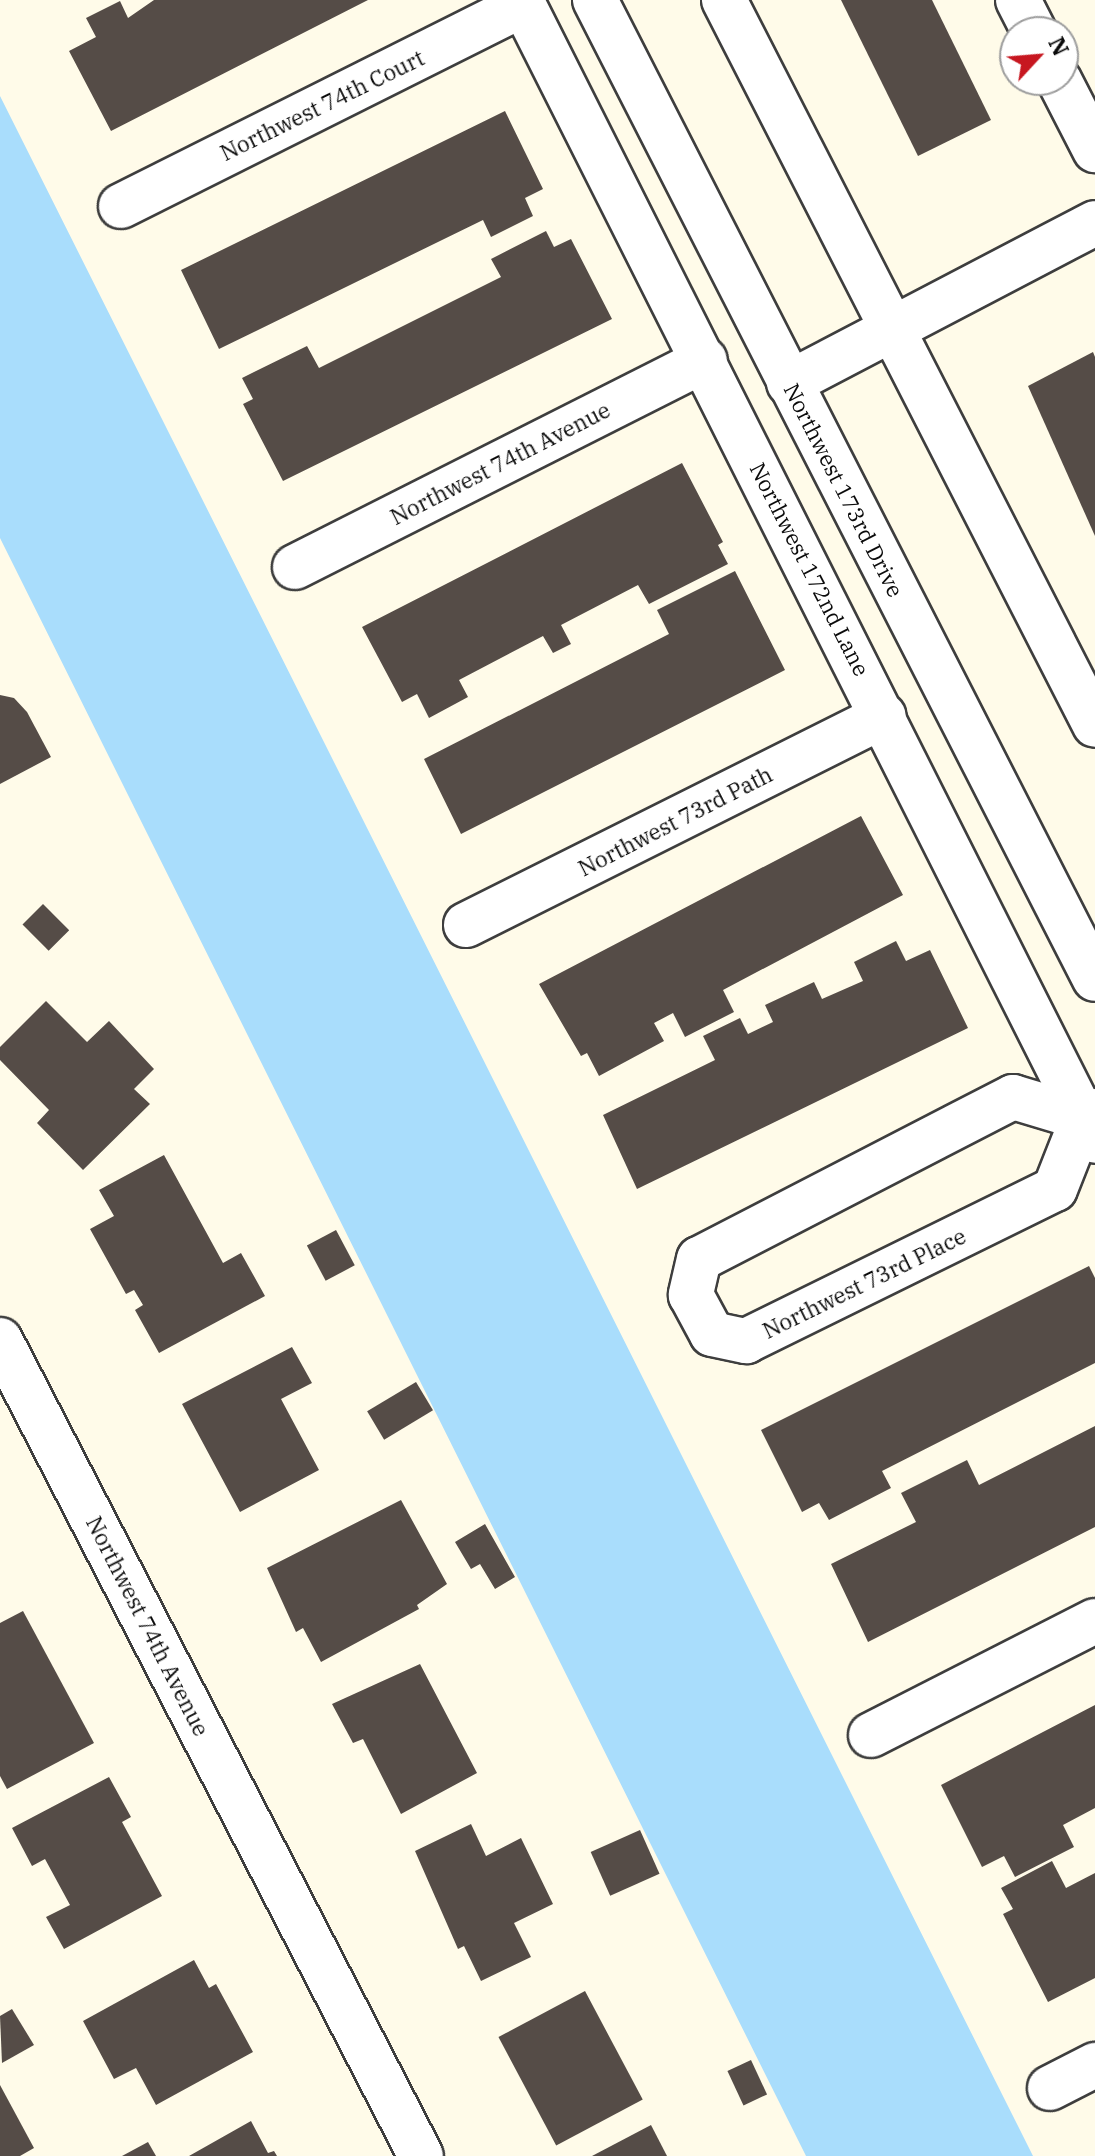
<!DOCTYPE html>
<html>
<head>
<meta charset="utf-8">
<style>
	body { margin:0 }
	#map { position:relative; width:1095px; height:2156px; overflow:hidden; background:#fffbe9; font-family:"IBM Plex Serif",serif }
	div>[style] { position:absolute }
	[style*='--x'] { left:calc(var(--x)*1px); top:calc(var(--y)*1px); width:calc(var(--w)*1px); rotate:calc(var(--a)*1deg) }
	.water>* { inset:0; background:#a9ddfc }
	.building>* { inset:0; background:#554c47; transform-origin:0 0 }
	.roads { filter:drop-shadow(2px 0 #3e3e3e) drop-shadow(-2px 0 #3e3e3e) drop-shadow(0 2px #3e3e3e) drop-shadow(0 -2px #3e3e3e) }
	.minor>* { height:44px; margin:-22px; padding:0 22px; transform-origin:22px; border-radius:22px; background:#fff }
	.tertiary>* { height:44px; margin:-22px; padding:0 22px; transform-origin:22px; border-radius:22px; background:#fff }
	span { translate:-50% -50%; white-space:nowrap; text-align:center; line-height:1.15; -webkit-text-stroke:8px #fff; paint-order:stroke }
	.street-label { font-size:22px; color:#0b0b0b }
	.north { position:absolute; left:999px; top:16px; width:80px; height:80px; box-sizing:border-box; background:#fff; border:2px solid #9d9d9d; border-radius:50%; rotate:64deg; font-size:22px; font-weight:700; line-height:32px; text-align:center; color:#0b0b0b }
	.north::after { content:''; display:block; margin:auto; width:28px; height:36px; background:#c71720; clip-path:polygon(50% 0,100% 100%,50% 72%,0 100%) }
</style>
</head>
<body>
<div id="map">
	<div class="water">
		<i style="clip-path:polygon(0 96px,1033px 2156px,1034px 2156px,806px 2156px,0 538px)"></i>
	</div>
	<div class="building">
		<i style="clip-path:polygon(154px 0,368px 0,111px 131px,69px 51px,96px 37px,86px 18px,120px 1px,128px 18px)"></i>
		<i style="clip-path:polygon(841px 0,932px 0,991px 120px,918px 156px)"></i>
		<i style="clip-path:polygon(505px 111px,543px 189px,525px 198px,533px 216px,491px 237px,483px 220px,219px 349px,181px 270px)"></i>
		<i style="clip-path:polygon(546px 231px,554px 247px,571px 239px,612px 319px,283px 481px,243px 404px,253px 399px,242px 378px,307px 346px,319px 368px,501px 277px,491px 259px)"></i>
		<i style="clip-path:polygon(1093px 352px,1095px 357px,1095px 536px,1028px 386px)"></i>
		<i style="clip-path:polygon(682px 463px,723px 542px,718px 545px,728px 564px,649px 604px,638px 585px,561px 625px,571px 644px,553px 653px,543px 636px,459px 680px,468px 697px,429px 718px,417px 694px,402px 702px,362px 627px)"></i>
		<i style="clip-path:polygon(735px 571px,785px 670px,461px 834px,424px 759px,669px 634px,657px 610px)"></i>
		<i style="clip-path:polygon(0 695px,14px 698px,27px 712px,51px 757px,0 784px)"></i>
		<i style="clip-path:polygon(861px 816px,903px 895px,723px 990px,734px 1012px,685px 1037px,673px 1013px,654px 1023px,664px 1041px,599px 1076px,587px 1053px,581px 1056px,539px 984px)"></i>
		<i style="left:43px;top:904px;width:37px;height:29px;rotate:45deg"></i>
		<i style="clip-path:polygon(896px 941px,906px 961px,930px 950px,968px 1028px,637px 1189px,603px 1115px,715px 1060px,703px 1036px,740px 1018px,748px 1034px,773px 1022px,765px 1005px,814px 982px,822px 999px,863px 981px,854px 962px)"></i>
		<i style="clip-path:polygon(46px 1001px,87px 1042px,109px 1021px,154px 1069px,134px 1089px,150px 1104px,83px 1170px,37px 1123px,49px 1110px,0 1060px,0 1047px)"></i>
		<i style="clip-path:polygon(164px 1155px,223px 1263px,241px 1253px,265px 1296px,159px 1353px,135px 1310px,143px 1305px,134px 1290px,126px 1294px,90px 1229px,114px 1216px,99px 1190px)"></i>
		<i style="left:336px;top:1230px;width:40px;height:33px;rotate:62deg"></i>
		<i style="clip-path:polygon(1089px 1266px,1095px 1278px,1095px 1363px,882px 1471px,891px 1488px,829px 1520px,819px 1503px,802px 1512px,761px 1430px)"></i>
		<i style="clip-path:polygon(292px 1347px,312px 1383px,281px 1399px,319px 1470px,240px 1512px,182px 1404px)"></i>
		<i style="left:416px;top:1382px;width:33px;height:57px;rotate:59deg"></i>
		<i style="clip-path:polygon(1095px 1426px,1095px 1527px,868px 1642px,831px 1564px,916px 1522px,901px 1493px,967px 1460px,979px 1485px)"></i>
		<i style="clip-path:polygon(401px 1500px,447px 1584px,417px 1605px,419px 1609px,321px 1662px,303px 1628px,296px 1632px,267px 1568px)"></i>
		<i style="clip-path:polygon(485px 1524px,515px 1577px,495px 1589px,480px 1564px,471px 1569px,455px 1542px)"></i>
		<i style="clip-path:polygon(23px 1611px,94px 1743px,7px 1789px,0 1776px,0 1623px)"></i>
		<i style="clip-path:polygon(420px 1664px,477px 1773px,401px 1814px,363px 1739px,353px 1743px,332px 1704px)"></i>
		<i style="clip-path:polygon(1095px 1705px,1095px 1808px,1063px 1825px,1074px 1847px,1015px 1877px,1004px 1856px,982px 1867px,941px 1785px)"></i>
		<i style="clip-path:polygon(109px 1777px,131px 1817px,122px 1822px,162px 1896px,64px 1949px,46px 1917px,70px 1905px,45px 1859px,32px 1866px,12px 1828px)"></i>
		<i style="clip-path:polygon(471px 1824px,486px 1856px,521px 1838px,553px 1904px,514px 1923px,531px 1957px,481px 1981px,464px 1946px,458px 1949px,415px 1851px)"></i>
		<i style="left:640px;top:1830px;width:48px;height:54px;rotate:66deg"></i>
		<i style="clip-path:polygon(1052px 1861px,1066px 1888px,1095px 1873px,1095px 1978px,1048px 2002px,1003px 1914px,1013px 1909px,1001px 1888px)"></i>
		<i style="clip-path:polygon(194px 1960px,209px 1988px,216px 1984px,253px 2052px,156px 2105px,136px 2068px,114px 2079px,83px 2021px)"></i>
		<i style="left:585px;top:1991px;width:123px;height:98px;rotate:62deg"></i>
		<i style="clip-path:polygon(12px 2009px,34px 2045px,2px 2063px,0 2016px)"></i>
		<i style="left:751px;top:2060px;width:38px;height:26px;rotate:65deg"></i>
		<i style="clip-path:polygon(0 2085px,34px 2148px,20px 2156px,0 2156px)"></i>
		<i style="clip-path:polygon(251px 2121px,268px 2153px,274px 2151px,277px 2156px,189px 2156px)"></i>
		<i style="clip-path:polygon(651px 2125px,667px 2156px,592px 2156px)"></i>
		<i style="clip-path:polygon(148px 2142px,156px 2156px,122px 2156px)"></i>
	</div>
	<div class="roads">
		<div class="minor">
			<i style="--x:521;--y:0;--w:1277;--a:63.29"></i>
			<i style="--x:1018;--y:0;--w:36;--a:63"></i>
			<i style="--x:1059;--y:80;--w:79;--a:62.8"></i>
			<i style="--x:121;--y:206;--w:449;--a:-26.6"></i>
			<i style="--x:295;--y:567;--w:459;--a:-26.8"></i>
			<i style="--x:466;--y:925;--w:467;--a:-26.6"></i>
			<i style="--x:1083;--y:1118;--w:73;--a:-163.3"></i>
			<i style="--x:1013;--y:1097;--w:353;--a:152.7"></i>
			<i style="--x:699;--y:1259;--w:37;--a:103"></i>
			<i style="--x:691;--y:1295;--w:44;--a:61.7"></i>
			<i style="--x:712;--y:1334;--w:35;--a:12"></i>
			<i style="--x:746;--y:1341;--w:344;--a:-26.2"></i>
			<i style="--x:1055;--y:1189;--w:76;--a:-68.5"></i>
			<i style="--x:1083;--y:1118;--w:14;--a:-30"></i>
			<i style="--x:0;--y:1340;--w:918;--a:62.71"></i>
			<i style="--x:871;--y:1735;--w:251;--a:-27"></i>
			<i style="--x:1050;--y:2088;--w:51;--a:-27.1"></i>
		</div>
		<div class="tertiary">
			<i style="--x:595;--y:0;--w:1099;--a:62.95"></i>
			<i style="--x:724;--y:0;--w:814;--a:62.9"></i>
			<i style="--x:789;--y:383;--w:345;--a:-27.6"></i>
		</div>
	</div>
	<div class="street-label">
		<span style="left:322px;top:105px;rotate:-26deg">Northwest 74th Court</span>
		<span style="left:500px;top:463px;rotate:-27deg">Northwest 74th Avenue</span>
		<span style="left:844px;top:490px;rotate:63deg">Northwest 173rd Drive</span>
		<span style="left:810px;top:569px;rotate:63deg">Northwest 172nd Lane</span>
		<span style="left:675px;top:821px;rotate:-27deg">Northwest 73rd Path</span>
		<span style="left:864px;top:1283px;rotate:-26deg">Northwest 73rd Place</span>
		<span style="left:148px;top:1626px;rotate:63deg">Northwest 74th Avenue</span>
	</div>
	<div class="north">N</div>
</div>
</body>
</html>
